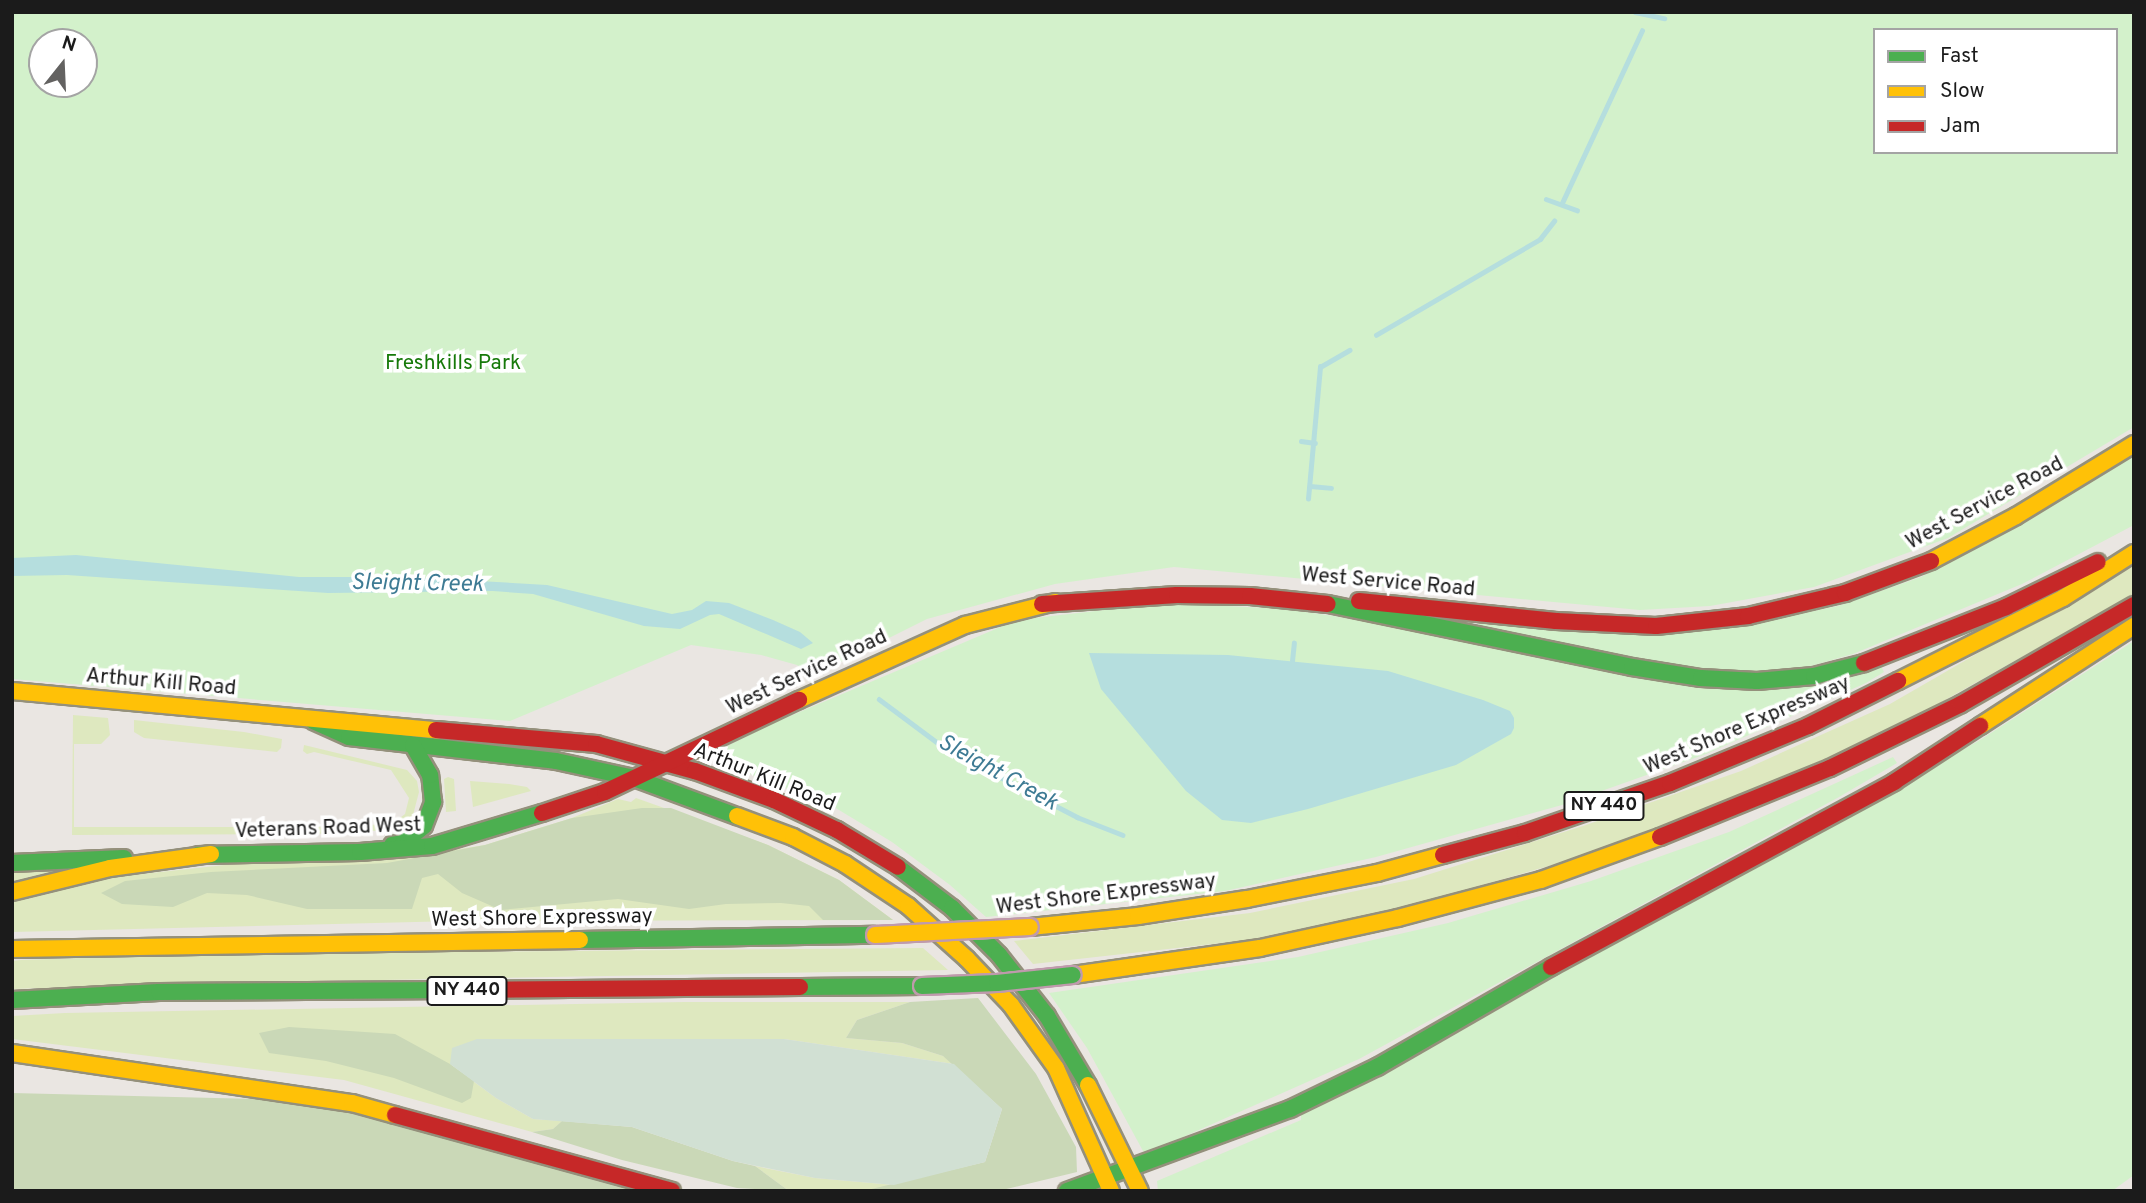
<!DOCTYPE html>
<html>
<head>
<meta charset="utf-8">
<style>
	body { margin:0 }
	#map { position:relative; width:2146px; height:1203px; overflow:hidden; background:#eae6e2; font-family:Overpass,sans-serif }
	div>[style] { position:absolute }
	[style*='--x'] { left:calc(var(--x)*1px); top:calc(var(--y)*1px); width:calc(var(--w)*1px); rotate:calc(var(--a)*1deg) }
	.grass>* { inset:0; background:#dee8bf }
	.forest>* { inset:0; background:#cad8b7 }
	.wetland>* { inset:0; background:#d1e0d3 }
	.park>* { inset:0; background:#d3f1cb }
	.water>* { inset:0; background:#b5dede }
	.stream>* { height:4.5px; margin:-2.25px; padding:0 2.25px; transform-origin:2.25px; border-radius:2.25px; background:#b5dede }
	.roads { filter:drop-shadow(2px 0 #94907b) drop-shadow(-2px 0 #94907b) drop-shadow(0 2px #94907b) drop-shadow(0 -2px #94907b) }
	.fast>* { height:16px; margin:-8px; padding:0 8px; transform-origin:8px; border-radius:8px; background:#4caf50 }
	.slow>* { height:16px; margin:-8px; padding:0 8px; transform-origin:8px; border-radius:8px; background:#ffc107 }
	.jam>* { height:16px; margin:-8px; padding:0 8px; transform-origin:8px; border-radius:8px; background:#c62828 }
	.bridges { filter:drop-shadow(2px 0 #bf9aac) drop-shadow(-2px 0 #bf9aac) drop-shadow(0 2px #bf9aac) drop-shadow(0 -2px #bf9aac) }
	.fast-bridge>* { height:16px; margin:-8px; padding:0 8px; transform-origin:8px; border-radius:8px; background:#4caf50 }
	.slow-bridge>* { height:16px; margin:-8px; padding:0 8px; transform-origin:8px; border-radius:8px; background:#ffc107 }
	span { translate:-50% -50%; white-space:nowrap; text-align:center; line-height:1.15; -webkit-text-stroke:7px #fff; paint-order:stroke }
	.shield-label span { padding:2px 5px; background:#fff; border:2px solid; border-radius:5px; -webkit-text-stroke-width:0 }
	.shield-label { font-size:19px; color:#1b1b1b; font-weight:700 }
	.park-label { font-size:21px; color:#167909 }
	.street-label { font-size:21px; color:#1b1b1b }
	.water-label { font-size:23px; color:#3e7b94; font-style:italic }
	.frame { position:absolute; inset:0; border:14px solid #1b1b1b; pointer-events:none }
	.legend { position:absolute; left:1873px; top:28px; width:245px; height:126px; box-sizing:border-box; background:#fff; border:2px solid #a4a4a4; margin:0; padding:9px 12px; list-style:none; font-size:21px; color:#1b1b1b }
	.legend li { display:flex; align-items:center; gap:14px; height:35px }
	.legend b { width:35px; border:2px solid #a4a4a4 }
	.north { position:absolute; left:28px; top:28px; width:70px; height:70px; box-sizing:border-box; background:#fff; border:2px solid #a4a4a4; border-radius:50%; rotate:18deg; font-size:19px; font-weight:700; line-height:28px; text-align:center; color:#1b1b1b }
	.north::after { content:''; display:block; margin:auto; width:24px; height:32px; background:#636261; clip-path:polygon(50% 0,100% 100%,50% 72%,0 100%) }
</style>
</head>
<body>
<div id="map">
	<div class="grass">
		<i style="clip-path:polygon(2134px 563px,2134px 594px,1897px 727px,1750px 792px,1594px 853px,1416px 904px,1249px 940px,1033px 964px,1014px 941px,1250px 913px,1414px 879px,1583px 826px,1741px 771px,1890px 704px)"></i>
		<i style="clip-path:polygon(73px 715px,108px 718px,110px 735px,101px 744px,74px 744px,74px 827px,294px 827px,295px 832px,313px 834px,72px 835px)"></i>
		<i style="clip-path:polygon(134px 720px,244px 732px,282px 739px,281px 748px,277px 752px,144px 738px,134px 732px)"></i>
		<i style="clip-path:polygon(304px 745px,407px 770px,417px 781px,419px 792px,413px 815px,401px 826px,390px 830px,317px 834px,317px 827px,392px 824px,405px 814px,409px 798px,391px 770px,314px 752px,307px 754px,303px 751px)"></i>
		<i style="clip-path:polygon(448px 777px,454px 779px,456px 811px,446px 812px,444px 779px)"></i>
		<i style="clip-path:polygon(470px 781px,509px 784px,527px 787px,531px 791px,473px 807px)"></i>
		<i style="clip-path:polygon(636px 798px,768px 845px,839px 880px,893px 920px,456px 921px,12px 932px,12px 901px,114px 877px,234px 864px,389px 860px,485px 845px,572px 818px,618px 799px,631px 802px)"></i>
		<i style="clip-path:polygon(61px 868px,61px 874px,12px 885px,12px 871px)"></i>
		<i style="clip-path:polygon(923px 948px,948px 970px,206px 983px,12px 989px,12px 961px,21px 960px,203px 954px)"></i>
		<i style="clip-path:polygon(685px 1002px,910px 1002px,857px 1020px,846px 1038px,902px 1043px,943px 1056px,954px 1064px,784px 1039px,646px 1040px,451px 1065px,496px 1098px,533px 1119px,562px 1121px,553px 1129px,532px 1132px,344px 1080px,12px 1039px,12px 1016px,65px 1013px)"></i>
		<i style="clip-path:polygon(755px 1166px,815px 1178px,894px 1185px,863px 1191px,789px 1191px)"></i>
	</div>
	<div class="forest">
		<i style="clip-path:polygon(642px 808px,671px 808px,768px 845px,839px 880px,893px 920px,823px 920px,809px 906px,781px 903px,726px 904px,689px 909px,618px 899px,501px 910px,462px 893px,438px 874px,422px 878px,412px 909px,307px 909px,247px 895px,207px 893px,173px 907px,122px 904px,101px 893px,125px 881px,211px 872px,387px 863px,485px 845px,572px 818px)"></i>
		<i style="clip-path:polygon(978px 998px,1036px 1074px,1076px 1147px,1077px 1172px,998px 1191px,863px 1191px,985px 1162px,1002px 1109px,943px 1056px,902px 1043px,846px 1038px,857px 1020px,910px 1002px)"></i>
		<i style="clip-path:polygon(289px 1027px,395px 1034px,450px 1064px,474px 1081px,471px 1098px,462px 1103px,394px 1078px,326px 1061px,269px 1053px,259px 1033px)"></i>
		<i style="clip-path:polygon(12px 1093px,292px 1100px,389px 1120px,636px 1191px,12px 1191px)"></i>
		<i style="clip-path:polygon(562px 1121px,632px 1127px,733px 1161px,755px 1166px,789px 1191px,737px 1188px,622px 1160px,532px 1132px,553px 1129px)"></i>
	</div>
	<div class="wetland">
		<i style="clip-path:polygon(477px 1039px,784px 1039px,954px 1064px,1002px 1109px,985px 1162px,894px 1185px,815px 1178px,733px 1161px,632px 1127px,533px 1119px,496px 1098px,450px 1064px,452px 1048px)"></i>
	</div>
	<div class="park">
		<i style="clip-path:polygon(evenodd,12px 12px,2134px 12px,2134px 427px,1948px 538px,1814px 587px,1710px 606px,1640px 610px,1174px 567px,1055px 584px,927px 619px,813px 676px,797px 665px,761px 655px,691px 645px,510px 721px,12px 679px,12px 12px,1875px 30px,2116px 30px,2116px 152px,1875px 152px,1875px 30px,12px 12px,42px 42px,84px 42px,84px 84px,42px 84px,42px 42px)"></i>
		<i style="clip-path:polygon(2134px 454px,2134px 525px,2022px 584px,1853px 654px,1786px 673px,1695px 671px,1479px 626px,1478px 619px,1627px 634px,1727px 628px,1838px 606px,1921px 577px,2008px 531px)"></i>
		<i style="clip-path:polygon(1165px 603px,1285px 609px,1430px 630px,1710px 684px,1881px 666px,1884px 672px,1866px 683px,1706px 754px,1562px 805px,1376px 857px,1225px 891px,986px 917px,950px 885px,892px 842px,834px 807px,719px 762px,713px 753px,769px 725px,1017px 620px)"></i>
		<i style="clip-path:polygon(2134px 641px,2134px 1175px,2112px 1191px,1158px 1191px,1157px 1181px,1301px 1120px,1301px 1113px,1525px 987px,1843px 817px,1980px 740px)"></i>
		<i style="clip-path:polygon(1893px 757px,1897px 763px,1839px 797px,1359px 1059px,1147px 1153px,1143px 1151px,1087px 1048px,1049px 993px,1298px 957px,1448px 923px,1591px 881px,1729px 832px)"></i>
	</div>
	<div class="water">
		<i style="clip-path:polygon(76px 555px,299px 577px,409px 577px,547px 585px,672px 614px,692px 610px,706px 601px,729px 603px,773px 620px,800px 632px,813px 643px,801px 649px,719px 614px,710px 615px,680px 629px,644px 626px,533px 594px,493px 591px,328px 593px,67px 575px,12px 576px,12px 558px)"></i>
		<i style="clip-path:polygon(1089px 653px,1228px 655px,1388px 671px,1483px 700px,1510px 711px,1514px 718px,1514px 728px,1511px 734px,1456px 765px,1308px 809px,1251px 823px,1222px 820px,1186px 791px,1101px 689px)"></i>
	</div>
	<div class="stream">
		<i style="--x:1635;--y:12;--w:30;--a:12"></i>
		<i style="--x:1546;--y:199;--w:33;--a:20"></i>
		<i style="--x:1562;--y:203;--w:190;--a:-65.1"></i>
		<i style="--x:1376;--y:335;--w:190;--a:-30.3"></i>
		<i style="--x:1540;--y:239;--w:23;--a:-52"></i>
		<i style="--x:1301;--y:441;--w:14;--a:8"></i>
		<i style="--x:1310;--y:486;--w:21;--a:5"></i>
		<i style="--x:1308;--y:499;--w:133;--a:-84.8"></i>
		<i style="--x:1320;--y:367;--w:34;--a:-30"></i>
		<i style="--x:1292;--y:661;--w:18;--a:-84"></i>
		<i style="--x:879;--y:699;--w:84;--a:36.7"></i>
		<i style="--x:946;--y:749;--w:148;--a:27.4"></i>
		<i style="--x:1077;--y:817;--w:49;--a:21.4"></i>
	</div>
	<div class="roads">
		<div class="fast">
			<i style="--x:1328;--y:604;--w:310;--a:11.7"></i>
			<i style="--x:1632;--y:667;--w:70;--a:9.1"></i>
			<i style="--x:1701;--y:678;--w:56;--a:3.1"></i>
			<i style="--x:1757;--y:681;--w:57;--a:-5"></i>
			<i style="--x:1814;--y:676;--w:52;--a:-14.6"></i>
			<i style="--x:313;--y:721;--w:39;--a:24"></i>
			<i style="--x:349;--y:737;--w:208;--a:6.6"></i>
			<i style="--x:556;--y:761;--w:80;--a:12.3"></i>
			<i style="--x:634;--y:778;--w:110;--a:20.3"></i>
			<i style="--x:392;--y:845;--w:11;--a:-10"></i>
			<i style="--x:403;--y:843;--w:27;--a:-39"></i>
			<i style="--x:424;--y:826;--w:26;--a:-69"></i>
			<i style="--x:433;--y:802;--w:27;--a:-96"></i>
			<i style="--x:430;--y:775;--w:34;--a:-120"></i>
			<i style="--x:198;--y:855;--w:162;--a:-1.1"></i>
			<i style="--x:360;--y:852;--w:72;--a:-4.8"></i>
			<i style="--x:432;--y:846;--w:115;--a:-16.7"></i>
			<i style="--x:12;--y:863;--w:112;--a:-2.6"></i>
			<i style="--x:898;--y:867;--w:68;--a:37.2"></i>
			<i style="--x:952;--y:908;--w:66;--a:45"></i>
			<i style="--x:999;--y:955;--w:78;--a:51.8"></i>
			<i style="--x:1047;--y:1016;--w:80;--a:59.3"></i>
			<i style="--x:580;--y:940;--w:295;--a:-1"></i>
			<i style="--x:800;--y:987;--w:122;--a:-0.5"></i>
			<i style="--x:12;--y:1000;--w:147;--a:-3.1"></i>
			<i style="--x:159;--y:992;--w:295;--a:-0.4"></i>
			<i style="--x:1067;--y:1191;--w:238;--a:-20.2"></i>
			<i style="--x:1290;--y:1109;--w:97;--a:-25.8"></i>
			<i style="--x:1377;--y:1067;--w:201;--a:-29.9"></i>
		</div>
		<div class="slow">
			<i style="--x:1931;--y:561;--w:96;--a:-27.9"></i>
			<i style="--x:2016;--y:516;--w:138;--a:-31.4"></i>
			<i style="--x:1898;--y:681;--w:185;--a:-26.7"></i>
			<i style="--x:2063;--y:598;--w:84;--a:-32.4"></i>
			<i style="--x:12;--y:691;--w:426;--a:5.3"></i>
			<i style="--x:799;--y:700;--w:182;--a:-24.3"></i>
			<i style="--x:965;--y:625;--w:93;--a:-14.3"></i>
			<i style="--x:1980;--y:726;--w:184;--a:-33"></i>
			<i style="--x:737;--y:816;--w:60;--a:20.6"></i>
			<i style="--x:793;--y:837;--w:59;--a:27.4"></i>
			<i style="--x:845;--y:864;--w:76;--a:33.7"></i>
			<i style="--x:908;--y:906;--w:79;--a:41.9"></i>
			<i style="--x:967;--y:959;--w:64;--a:46.3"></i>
			<i style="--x:1011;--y:1005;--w:77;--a:54.5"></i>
			<i style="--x:1056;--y:1068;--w:135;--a:65.9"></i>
			<i style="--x:12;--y:892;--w:101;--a:-13.8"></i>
			<i style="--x:110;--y:868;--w:102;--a:-7.9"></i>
			<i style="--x:1030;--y:927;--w:109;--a:-5.8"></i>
			<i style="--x:1138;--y:916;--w:110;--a:-8.9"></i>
			<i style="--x:1247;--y:899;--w:133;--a:-11.3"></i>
			<i style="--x:1377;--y:873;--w:68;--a:-15.3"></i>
			<i style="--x:12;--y:949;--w:568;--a:-0.91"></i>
			<i style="--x:1073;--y:975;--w:189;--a:-8.2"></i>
			<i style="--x:1260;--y:948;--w:141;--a:-12.3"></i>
			<i style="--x:1398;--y:918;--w:148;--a:-14.9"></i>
			<i style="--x:1541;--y:880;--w:127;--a:-19.9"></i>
			<i style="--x:12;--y:1053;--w:344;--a:8.4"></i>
			<i style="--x:352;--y:1103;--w:45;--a:15.6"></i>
			<i style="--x:1088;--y:1085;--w:118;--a:63.9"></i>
		</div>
		<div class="jam">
			<i style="--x:1359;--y:601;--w:198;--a:5.8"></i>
			<i style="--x:1556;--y:621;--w:100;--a:2.9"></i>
			<i style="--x:1656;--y:626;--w:93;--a:-6.2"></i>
			<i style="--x:1748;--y:616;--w:100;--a:-13.3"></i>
			<i style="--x:1845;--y:593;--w:92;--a:-20.4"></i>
			<i style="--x:1042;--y:604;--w:135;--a:-3.8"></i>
			<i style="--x:1177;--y:595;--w:73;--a:0.8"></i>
			<i style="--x:1250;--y:596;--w:78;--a:5.9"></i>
			<i style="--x:1864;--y:663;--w:153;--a:-21.5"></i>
			<i style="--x:2006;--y:607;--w:102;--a:-26.1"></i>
			<i style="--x:436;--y:730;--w:161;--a:5"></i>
			<i style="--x:596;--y:744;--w:103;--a:15.3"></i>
			<i style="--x:695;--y:771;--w:84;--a:20.2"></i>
			<i style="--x:774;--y:800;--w:70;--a:25.5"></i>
			<i style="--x:837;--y:830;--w:71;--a:31.2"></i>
			<i style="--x:542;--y:813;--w:66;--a:-18.4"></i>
			<i style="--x:605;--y:792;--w:215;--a:-25.4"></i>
			<i style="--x:1660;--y:837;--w:183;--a:-22.1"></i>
			<i style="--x:1830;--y:768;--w:146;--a:-26"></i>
			<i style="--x:1961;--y:704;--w:199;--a:-29.8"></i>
			<i style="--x:1443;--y:855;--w:85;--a:-15"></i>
			<i style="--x:1525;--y:833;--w:153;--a:-19"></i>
			<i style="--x:1670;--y:783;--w:149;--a:-22.4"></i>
			<i style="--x:1808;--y:726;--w:101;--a:-26.6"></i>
			<i style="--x:1551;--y:967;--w:390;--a:-28.3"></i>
			<i style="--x:1894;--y:782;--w:103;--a:-33.1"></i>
			<i style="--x:454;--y:990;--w:346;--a:-0.5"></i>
			<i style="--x:395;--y:1115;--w:287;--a:15.3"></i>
		</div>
	</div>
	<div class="bridges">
		<div class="fast-bridge">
			<i style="--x:922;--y:986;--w:75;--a:-2.3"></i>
			<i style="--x:997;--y:983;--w:76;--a:-6"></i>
		</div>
		<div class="slow-bridge">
			<i style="--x:875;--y:935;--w:155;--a:-3"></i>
		</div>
	</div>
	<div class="shield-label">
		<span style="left:1604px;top:806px">NY 440</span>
		<span style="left:467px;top:991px">NY 440</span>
	</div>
	<div class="park-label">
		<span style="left:453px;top:364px">Freshkills Park</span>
	</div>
	<div class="street-label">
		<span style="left:1985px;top:504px;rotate:-28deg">West Service Road</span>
		<span style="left:1388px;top:583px;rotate:5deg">West Service Road</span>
		<span style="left:807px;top:673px;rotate:-25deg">West Service Road</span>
		<span style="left:161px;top:683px;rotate:5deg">Arthur Kill Road</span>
		<span style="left:1747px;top:726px;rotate:-23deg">West Shore Expressway</span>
		<span style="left:764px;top:778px;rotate:22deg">Arthur Kill Road</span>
		<span style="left:328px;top:829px;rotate:-2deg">Veterans Road West</span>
		<span style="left:1106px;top:895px;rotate:-7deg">West Shore Expressway</span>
		<span style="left:542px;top:919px;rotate:-1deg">West Shore Expressway</span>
	</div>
	<div class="water-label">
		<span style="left:417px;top:585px;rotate:1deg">Sleight Creek</span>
		<span style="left:997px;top:774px;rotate:29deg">Sleight Creek</span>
	</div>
	<div class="frame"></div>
	<ul class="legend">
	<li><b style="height:9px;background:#4caf50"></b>Fast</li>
	<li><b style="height:9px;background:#ffc107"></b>Slow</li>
	<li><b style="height:9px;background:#c62828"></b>Jam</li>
	</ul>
	<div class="north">N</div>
</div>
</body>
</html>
